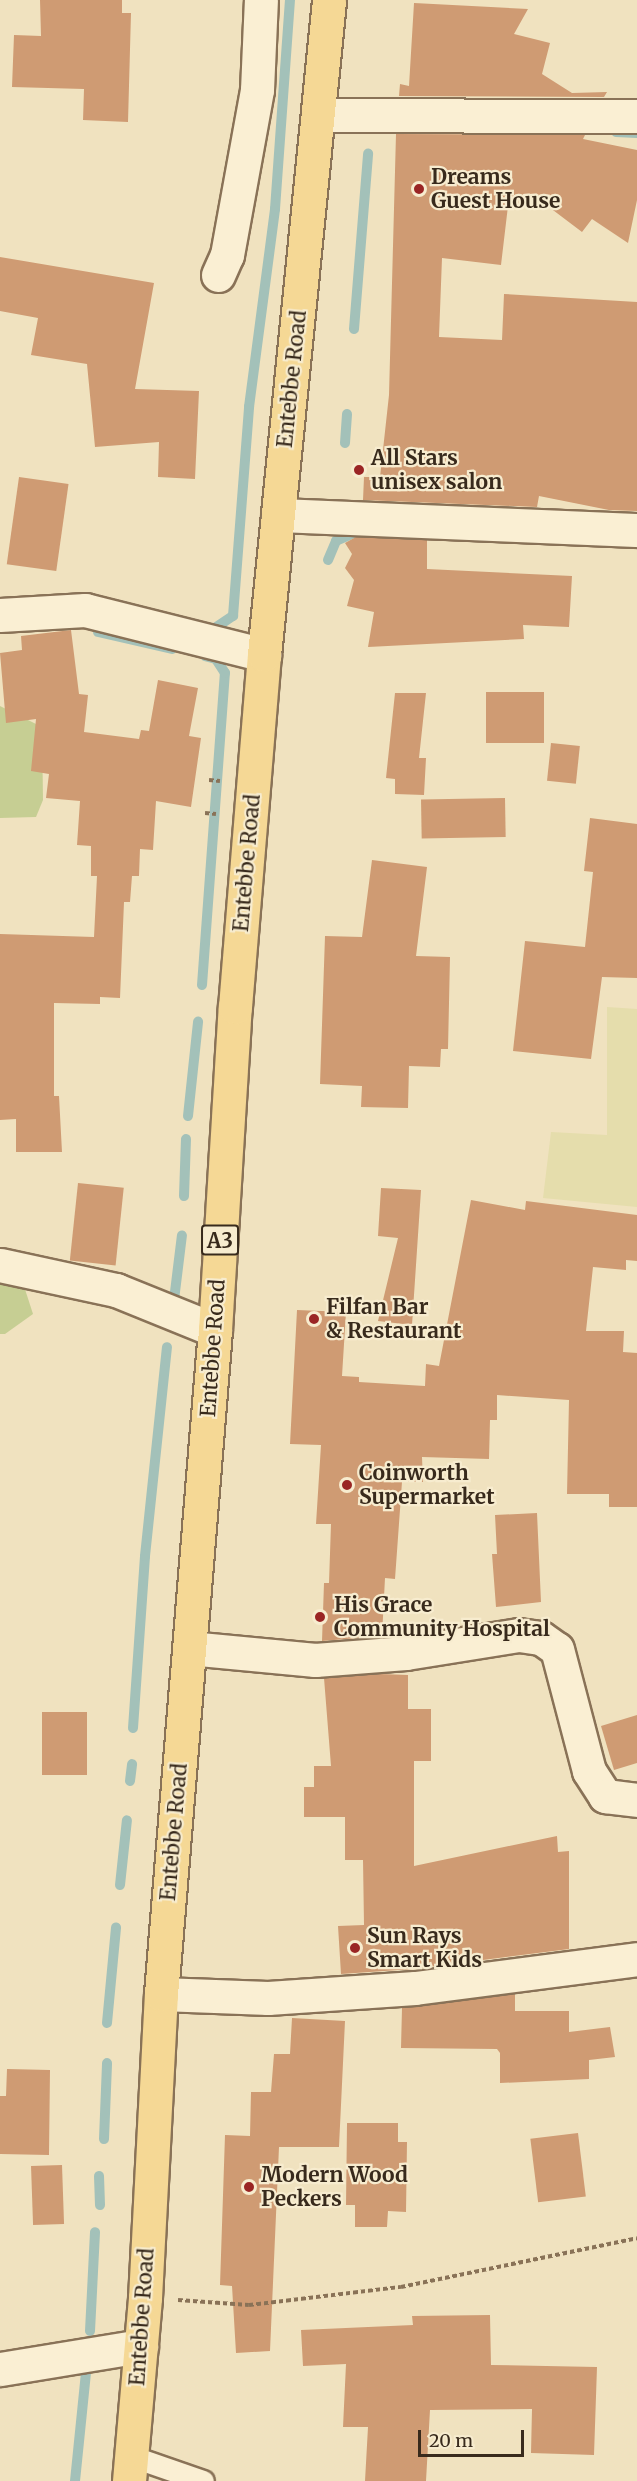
<!DOCTYPE html>
<html>
<head>
<meta charset="utf-8">
<style>
	body { margin:0 }
	#map { position:relative; width:637px; height:2481px; overflow:hidden; background:#f0e2bf; font-family:Merriweather,serif }
	div>[style] { position:absolute }
	[style*='--x'] { left:calc(var(--x)*1px); top:calc(var(--y)*1px); width:calc(var(--w)*1px); rotate:calc(var(--a)*1deg) }
	.farmland>* { inset:0; background:#e5ddac }
	.green>* { inset:0; background:#c6ce93 }
	.stream>* { height:10px; margin:-5px; padding:0 5px; transform-origin:5px; border-radius:5px; background:#a3c1b9 }
	.building>* { inset:0; background:#cf9b73; transform-origin:0 0 }
	.path>* { height:4px; margin-top:-2px; transform-origin:0; background:repeating-linear-gradient(90deg,#897257 0 4.5px,transparent 0 7.5px) }
	.roads { filter:drop-shadow(2px 0 #897257) drop-shadow(-2px 0 #897257) drop-shadow(0 2px #897257) drop-shadow(0 -2px #897257) }
	.service>* { height:21px; margin:-10.5px; padding:0 10.5px; transform-origin:10.5px; border-radius:10.5px; background:#faefd3 }
	.minor>* { height:33px; margin:-16.5px; padding:0 16.5px; transform-origin:16.5px; border-radius:16.5px; background:#faefd3 }
	.primary>* { height:33px; margin:-16.5px; padding:0 16.5px; transform-origin:16.5px; border-radius:16.5px; background:#f5d895 }
	.dots>* { width:16px; height:16px; translate:-50% -50%; box-sizing:border-box; border:3px solid #f7eccf; border-radius:50% }
	span { translate:-50% -50%; white-space:nowrap; text-align:center; line-height:1.15; -webkit-text-stroke:4.5px #f7eccf; paint-order:stroke }
	.shield-label span { padding:2px 4px; background:#f7eccf; border:2px solid; border-radius:4px; -webkit-text-stroke-width:0 }
	.shield-label { font-size:20px; color:#382a1c; font-weight:700 }
	.poi-label { font-size:21px; color:#382a1c; font-weight:700 }
	.left { translate:0 -50%; text-align:left }
	.street-label { font-size:21px; color:#382a1c }
	.scale { position:absolute; left:418px; top:2430px; width:106px; height:27px; box-sizing:border-box; border:3px solid #382a1c; border-top:0; padding-left:8px; font-size:18px; line-height:21px; white-space:nowrap; color:#382a1c; -webkit-text-stroke:4px #f7eccf; paint-order:stroke }
</style>
</head>
<body>
<div id="map">
	<div class="farmland">
		<i style="clip-path:polygon(607px 1007px,637px 1009px,637px 1207px,543px 1198px,551px 1132px,607px 1135px)"></i>
	</div>
	<div class="green">
		<i style="clip-path:polygon(0 706px,42px 727px,43px 800px,36px 817px,0 818px)"></i>
		<i style="clip-path:polygon(0 1274px,22px 1280px,33px 1314px,5px 1334px,0 1334px)"></i>
	</div>
	<div class="stream">
		<i style="--x:616;--y:132;--w:21;--a:3"></i>
		<i style="--x:354;--y:329;--w:176;--a:-85.4"></i>
		<i style="--x:345;--y:443;--w:29;--a:-86"></i>
		<i style="--x:328;--y:560;--w:21;--a:-67"></i>
		<i style="--x:336;--y:541;--w:24;--a:-24"></i>
		<i style="--x:215;--y:628;--w:22;--a:-34"></i>
		<i style="--x:233;--y:616;--w:210;--a:-85.6"></i>
		<i style="--x:249;--y:407;--w:200;--a:-82.5"></i>
		<i style="--x:275;--y:209;--w:210;--a:-85.9"></i>
		<i style="--x:98;--y:632;--w:76;--a:12.9"></i>
		<i style="--x:202;--y:985;--w:313;--a:-85.8"></i>
		<i style="--x:225;--y:673;--w:17;--a:-123"></i>
		<i style="--x:216;--y:659;--w:11;--a:-165"></i>
		<i style="--x:188;--y:1116;--w:95;--a:-83.9"></i>
		<i style="--x:184;--y:1196;--w:57;--a:-88"></i>
		<i style="--x:174;--y:1300;--w:65;--a:-83"></i>
		<i style="--x:133;--y:1728;--w:172;--a:-86"></i>
		<i style="--x:145;--y:1556;--w:210;--a:-84"></i>
		<i style="--x:130;--y:1781;--w:17;--a:-83"></i>
		<i style="--x:120;--y:1885;--w:65;--a:-83.9"></i>
		<i style="--x:107;--y:2023;--w:96;--a:-84.6"></i>
		<i style="--x:104;--y:2139;--w:76;--a:-87.7"></i>
		<i style="--x:99;--y:2176;--w:29;--a:88"></i>
		<i style="--x:90;--y:2331;--w:99;--a:-87.1"></i>
		<i style="--x:75;--y:2481;--w:119;--a:-84.2"></i>
	</div>
	<div class="building">
		<i style="clip-path:polygon(40px 0,122px 0,122px 13px,131px 13px,128px 122px,83px 120px,84px 89px,12px 87px,14px 35px,41px 36px)"></i>
		<i style="clip-path:polygon(414px 3px,528px 9px,514px 34px,550px 43px,542px 74px,572px 93px,607px 92px,604px 97px,399px 96px,400px 84px,409px 86px)"></i>
		<i style="clip-path:polygon(396px 134px,585px 135px,583px 139px,637px 150px,637px 200px,628px 243px,592px 219px,582px 232px,541px 201px,508px 206px,501px 265px,442px 258px,439px 337px,502px 340px,504px 294px,637px 302px,637px 511px,609px 510px,539px 496px,537px 507px,363px 500px,364px 477px,380px 477px,389px 395px)"></i>
		<i style="clip-path:polygon(0 257px,154px 283px,135px 389px,199px 391px,195px 479px,158px 477px,159px 442px,95px 447px,87px 364px,31px 355px,38px 318px,0 311px)"></i>
		<i style="left:19px;top:477px;width:50px;height:88px;rotate:8deg"></i>
		<i style="clip-path:polygon(356px 537px,427px 540px,427px 569px,572px 576px,569px 627px,523px 625px,524px 639px,368px 647px,374px 612px,347px 606px,354px 580px,345px 568px,352px 554px,345px 543px)"></i>
		<i style="clip-path:polygon(71px 630px,79px 694px,88px 695px,84px 732px,139px 739px,141px 730px,149px 731px,158px 680px,198px 688px,189px 736px,201px 738px,191px 807px,156px 801px,153px 850px,140px 849px,139px 876px,132px 876px,130px 902px,124px 902px,120px 998px,100px 997px,100px 1004px,54px 1003px,54px 1096px,59px 1096px,62px 1152px,16px 1152px,16px 1119px,0 1120px,0 934px,94px 937px,97px 876px,91px 876px,91px 846px,77px 845px,80px 801px,46px 798px,49px 774px,31px 771px,36px 719px,6px 723px,0 653px,22px 650px,21px 636px)"></i>
		<i style="left:486px;top:692px;width:58px;height:51px"></i>
		<i style="clip-path:polygon(395px 693px,426px 693px,419px 758px,426px 758px,424px 795px,395px 794px,395px 779px,386px 778px)"></i>
		<i style="left:551px;top:743px;width:29px;height:38px;rotate:6deg"></i>
		<i style="left:505px;top:798px;width:39px;height:84px;rotate:89deg"></i>
		<i style="clip-path:polygon(590px 818px,637px 824px,637px 978px,602px 977px,591px 1059px,513px 1051px,525px 941px,585px 947px,593px 872px,584px 871px)"></i>
		<i style="clip-path:polygon(372px 860px,427px 867px,416px 956px,450px 957px,448px 1049px,441px 1049px,440px 1067px,409px 1066px,408px 1108px,361px 1107px,362px 1086px,320px 1084px,325px 936px,362px 937px)"></i>
		<i style="left:78px;top:1183px;width:46px;height:78px;rotate:6deg"></i>
		<i style="clip-path:polygon(381px 1188px,421px 1190px,412px 1325px,378px 1321px,398px 1238px,378px 1236px)"></i>
		<i style="clip-path:polygon(471px 1200px,525px 1210px,526px 1201px,637px 1215px,637px 1261px,626px 1260px,626px 1270px,593px 1267px,586px 1331px,624px 1331px,623px 1352px,637px 1353px,637px 1507px,609px 1507px,609px 1494px,567px 1494px,569px 1400px,497px 1395px,497px 1420px,490px 1420px,489px 1459px,422px 1457px,423px 1482px,402px 1482px,395px 1579px,385px 1578px,382px 1636px,322px 1641px,324px 1583px,329px 1583px,331px 1524px,316px 1524px,321px 1445px,290px 1444px,297px 1310px,346px 1312px,342px 1376px,359px 1377px,359px 1382px,425px 1386px,426px 1364px,439px 1366px)"></i>
		<i style="clip-path:polygon(537px 1513px,541px 1602px,496px 1607px,492px 1554px,497px 1554px,495px 1515px)"></i>
		<i style="clip-path:polygon(381px 1674px,408px 1675px,408px 1709px,431px 1709px,431px 1761px,414px 1761px,414px 1866px,557px 1836px,558px 1852px,569px 1851px,569px 1949px,413px 1969px,341px 1974px,338px 1926px,364px 1925px,363px 1860px,345px 1860px,345px 1817px,304px 1817px,304px 1787px,314px 1787px,314px 1766px,331px 1766px,324px 1678px)"></i>
		<i style="left:42px;top:1712px;width:45px;height:63px"></i>
		<i style="clip-path:polygon(637px 1715px,637px 1763px,614px 1770px,601px 1726px)"></i>
		<i style="clip-path:polygon(515px 1994px,515px 2011px,569px 2011px,569px 2032px,610px 2027px,615px 2057px,589px 2060px,589px 2079px,500px 2083px,500px 2053px,497px 2049px,401px 2048px,402px 2008px)"></i>
		<i style="clip-path:polygon(292px 2018px,345px 2021px,339px 2147px,279px 2147px,270px 2351px,236px 2353px,232px 2286px,220px 2285px,225px 2135px,250px 2136px,251px 2092px,271px 2092px,274px 2054px,290px 2054px)"></i>
		<i style="clip-path:polygon(7px 2069px,50px 2070px,49px 2155px,0 2154px,0 2096px,6px 2096px)"></i>
		<i style="clip-path:polygon(347px 2123px,398px 2123px,398px 2142px,407px 2142px,406px 2212px,388px 2211px,387px 2227px,355px 2227px,355px 2205px,346px 2205px)"></i>
		<i style="left:578px;top:2133px;width:64px;height:48px;rotate:83deg"></i>
		<i style="left:62px;top:2165px;width:59px;height:31px;rotate:88deg"></i>
		<i style="clip-path:polygon(490px 2315px,491px 2365px,597px 2367px,594px 2455px,531px 2453px,532px 2409px,430px 2410px,426px 2481px,365px 2481px,368px 2427px,343px 2427px,346px 2364px,303px 2366px,301px 2330px,413px 2325px,412px 2316px)"></i>
	</div>
	<div class="path">
		<i style="--x:209;--y:780;--w:11;--a:5"></i>
		<i style="--x:205;--y:813;--w:11;--a:5"></i>
		<i style="--x:178;--y:2300;--w:71;--a:4"></i>
		<i style="--x:249;--y:2305;--w:153;--a:-6.8"></i>
		<i style="--x:401;--y:2287;--w:241;--a:-11.7"></i>
	</div>
	<div class="roads">
		<div class="service">
			<i style="--x:131;--y:2456;--w:76;--a:19.1"></i>
		</div>
		<div class="minor">
			<i style="--x:319;--y:115;--w:318;--a:0.2"></i>
			<i style="--x:218;--y:275;--w:22;--a:-66"></i>
			<i style="--x:227;--y:255;--w:168;--a:-79.7"></i>
			<i style="--x:257;--y:90;--w:90;--a:-87.5"></i>
			<i style="--x:278;--y:515;--w:359;--a:2.4"></i>
			<i style="--x:0;--y:615;--w:85;--a:-3.4"></i>
			<i style="--x:85;--y:610;--w:185;--a:14.1"></i>
			<i style="--x:0;--y:1265;--w:119;--a:12.2"></i>
			<i style="--x:116;--y:1290;--w:107;--a:22"></i>
			<i style="--x:189;--y:1648;--w:127;--a:5.4"></i>
			<i style="--x:315;--y:1660;--w:91;--a:-4.4"></i>
			<i style="--x:406;--y:1653;--w:114;--a:-9.1"></i>
			<i style="--x:519;--y:1635;--w:22;--a:8"></i>
			<i style="--x:541;--y:1638;--w:19;--a:35"></i>
			<i style="--x:557;--y:1649;--w:126;--a:75.3"></i>
			<i style="--x:589;--y:1771;--w:30;--a:57"></i>
			<i style="--x:605;--y:1796;--w:32;--a:7"></i>
			<i style="--x:161;--y:1994;--w:107;--a:2.1"></i>
			<i style="--x:268;--y:1998;--w:147;--a:-3.9"></i>
			<i style="--x:415;--y:1988;--w:224;--a:-7.4"></i>
			<i style="--x:0;--y:2369;--w:143;--a:-9.3"></i>
		</div>
		<div class="primary">
			<i style="--x:129;--y:2481;--w:184;--a:-85"></i>
			<i style="--x:145;--y:2298;--w:304;--a:-87"></i>
			<i style="--x:161;--y:1994;--w:666;--a:-85.35"></i>
			<i style="--x:215;--y:1330;--w:324;--a:-86.5"></i>
			<i style="--x:235;--y:1007;--w:353;--a:-85.3"></i>
			<i style="--x:264;--y:655;--w:658;--a:-84.33"></i>
		</div>
	</div>
	<div class="dots">
		<i style="left:419px;top:189px;background:#9a2524"></i>
		<i style="left:359px;top:470px;background:#9a2524"></i>
		<i style="left:314px;top:1319px;background:#9a2524"></i>
		<i style="left:347px;top:1485px;background:#9a2524"></i>
		<i style="left:320px;top:1617px;background:#9a2524"></i>
		<i style="left:355px;top:1948px;background:#9a2524"></i>
		<i style="left:249px;top:2187px;background:#9a2524"></i>
	</div>
	<div class="shield-label">
		<span style="left:220px;top:1240px">A3</span>
	</div>
	<div class="poi-label">
		<span class="left" style="left:431px;top:189px">Dreams<br>Guest House</span>
		<span class="left" style="left:371px;top:470px">All Stars<br>unisex salon</span>
		<span class="left" style="left:326px;top:1319px">Filfan Bar<br>&amp; Restaurant</span>
		<span class="left" style="left:359px;top:1485px">Coinworth<br>Supermarket</span>
		<span class="left" style="left:334px;top:1617px">His Grace<br>Community Hospital</span>
		<span class="left" style="left:367px;top:1948px">Sun Rays<br>Smart Kids</span>
		<span class="left" style="left:261px;top:2187px">Modern Wood<br>Peckers</span>
	</div>
	<div class="street-label">
		<span style="left:292px;top:379px;rotate:-84deg">Entebbe Road</span>
		<span style="left:247px;top:863px;rotate:-85deg">Entebbe Road</span>
		<span style="left:213px;top:1348px;rotate:-86deg">Entebbe Road</span>
		<span style="left:174px;top:1832px;rotate:-85deg">Entebbe Road</span>
		<span style="left:142px;top:2317px;rotate:-86deg">Entebbe Road</span>
	</div>
	<div class="scale">20 m</div>
</div>
</body>
</html>
